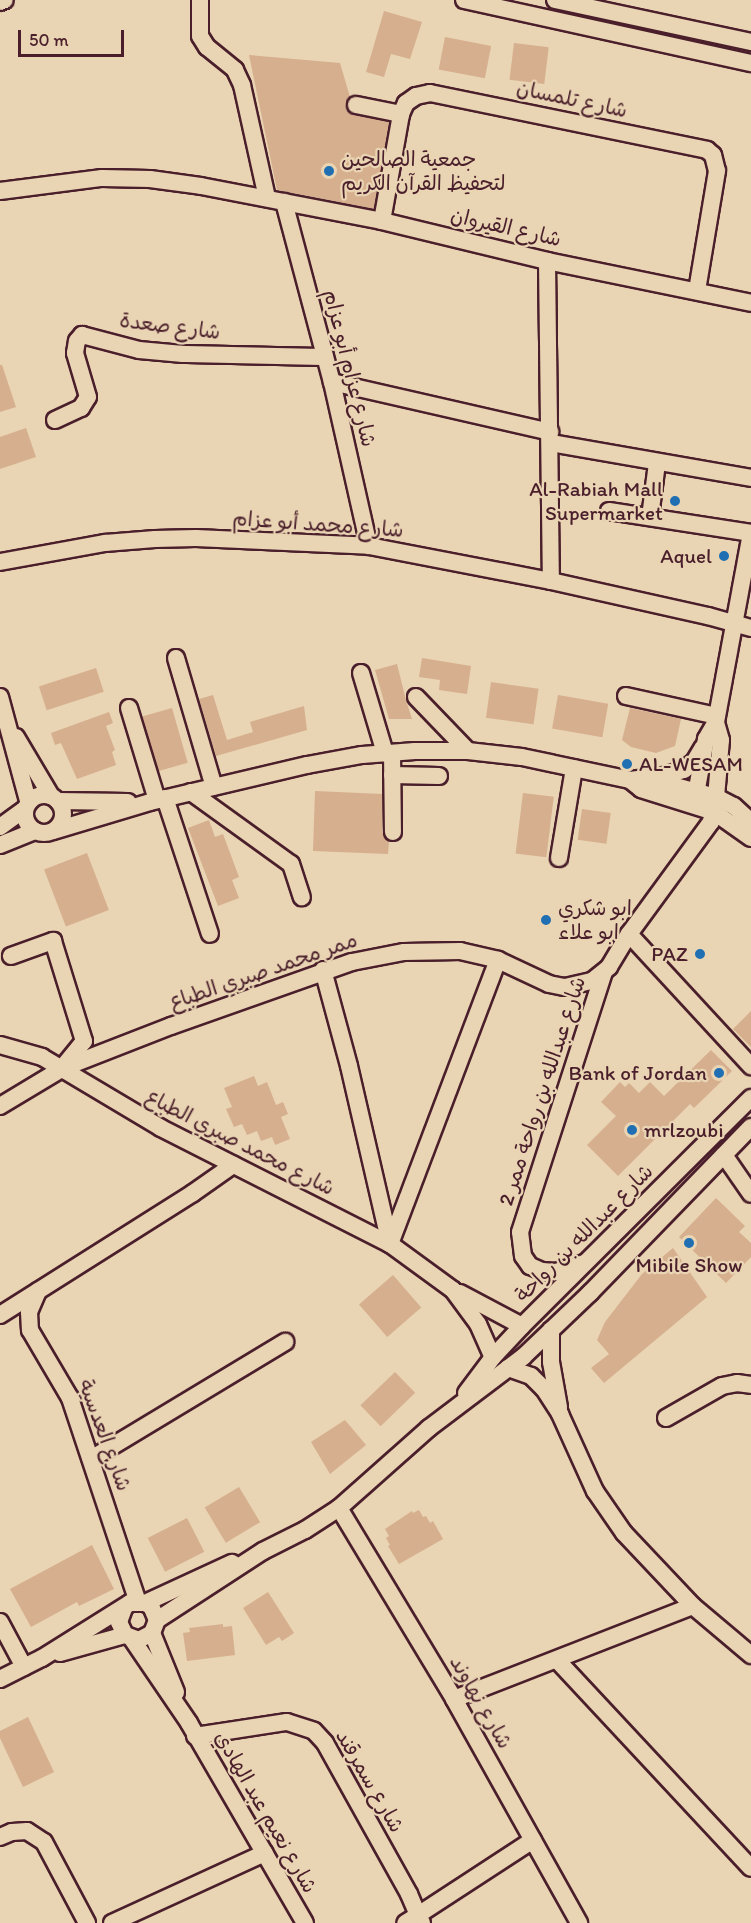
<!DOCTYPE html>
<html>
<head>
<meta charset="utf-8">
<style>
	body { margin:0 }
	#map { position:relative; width:751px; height:1923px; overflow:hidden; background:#e9d4b3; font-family:Itim,"Playpen Sans Arabic",sans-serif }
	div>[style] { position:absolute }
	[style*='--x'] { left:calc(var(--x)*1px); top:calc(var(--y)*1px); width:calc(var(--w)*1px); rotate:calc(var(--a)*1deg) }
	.building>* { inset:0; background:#d6af8e; transform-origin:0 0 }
	.roads { filter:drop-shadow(2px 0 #4a1f2b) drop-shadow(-2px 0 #4a1f2b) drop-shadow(0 2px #4a1f2b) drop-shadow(0 -2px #4a1f2b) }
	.minor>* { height:16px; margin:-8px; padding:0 8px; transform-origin:8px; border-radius:8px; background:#e9d4b3 }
	.minor>.ring { margin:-8px; padding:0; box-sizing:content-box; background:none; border:16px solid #e9d4b3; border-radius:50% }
	.dots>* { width:16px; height:16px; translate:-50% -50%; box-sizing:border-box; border:3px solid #e9d4b3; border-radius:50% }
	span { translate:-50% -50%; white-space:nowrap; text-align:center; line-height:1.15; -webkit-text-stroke:4.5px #e9d4b3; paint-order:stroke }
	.street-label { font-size:21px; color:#4a1f2b }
	.poi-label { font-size:21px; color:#4a1f2b }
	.left { translate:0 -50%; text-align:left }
	.right { translate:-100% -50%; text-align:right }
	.scale { position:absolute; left:18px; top:30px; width:106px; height:27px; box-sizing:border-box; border:3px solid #4a1f2b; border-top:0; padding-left:8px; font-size:18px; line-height:21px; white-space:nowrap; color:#4a1f2b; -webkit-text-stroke:4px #e9d4b3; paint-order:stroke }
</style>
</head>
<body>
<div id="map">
	<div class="building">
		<i style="clip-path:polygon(384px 11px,422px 22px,410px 59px,391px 54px,384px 77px,366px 72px)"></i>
		<i style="left:445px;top:37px;width:47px;height:33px;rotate:11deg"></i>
		<i style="left:514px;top:43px;width:35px;height:37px;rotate:7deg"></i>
		<i style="clip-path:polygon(249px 55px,340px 63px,350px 97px,346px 104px,349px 112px,389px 122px,374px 209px,277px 190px)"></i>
		<i style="clip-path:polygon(0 365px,2px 365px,16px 407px,0 412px)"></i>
		<i style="clip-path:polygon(26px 428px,36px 457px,0 469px,0 437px)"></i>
		<i style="clip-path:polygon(422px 658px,471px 666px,467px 694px,439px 690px,440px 680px,419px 677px)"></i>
		<i style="clip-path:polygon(397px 664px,406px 700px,412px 719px,389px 719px,375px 670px)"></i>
		<i style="left:96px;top:668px;width:25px;height:60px;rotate:72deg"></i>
		<i style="left:491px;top:682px;width:48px;height:36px;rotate:8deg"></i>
		<i style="clip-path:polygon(213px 695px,227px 740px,253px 732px,250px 722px,304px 706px,307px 730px,216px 756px,199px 699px)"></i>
		<i style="left:558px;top:695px;width:51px;height:34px;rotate:10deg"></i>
		<i style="left:172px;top:708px;width:57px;height:31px;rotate:74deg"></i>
		<i style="clip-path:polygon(630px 708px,681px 719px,675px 746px,656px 753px,631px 747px,622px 740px)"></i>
		<i style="clip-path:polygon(109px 712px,113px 723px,106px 726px,115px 750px,112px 752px,116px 765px,77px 779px,61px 743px,55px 745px,51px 733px)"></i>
		<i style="clip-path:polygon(315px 791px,382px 794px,382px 832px,389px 841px,388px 854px,313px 851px)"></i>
		<i style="left:523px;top:793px;width:31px;height:61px;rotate:7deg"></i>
		<i style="left:582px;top:809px;width:29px;height:31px;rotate:8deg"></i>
		<i style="clip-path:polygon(209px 820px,215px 837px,223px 834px,239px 877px,232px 880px,239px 898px,218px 906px,188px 828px)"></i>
		<i style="left:87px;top:853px;width:61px;height:46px;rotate:69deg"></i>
		<i style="clip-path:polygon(751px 1011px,751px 1047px,733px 1029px)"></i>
		<i style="clip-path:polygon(711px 1050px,732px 1071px,694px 1108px,690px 1104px,618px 1176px,587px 1145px,616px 1116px,601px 1102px,620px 1082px,625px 1087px,629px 1083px,639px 1093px,650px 1082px,664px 1096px)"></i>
		<i style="clip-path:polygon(254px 1076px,258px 1086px,267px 1082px,276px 1105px,283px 1102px,288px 1114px,281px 1117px,290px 1139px,275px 1145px,272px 1137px,261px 1141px,257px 1131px,247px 1135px,242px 1124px,234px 1127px,226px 1109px,232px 1107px,224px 1088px)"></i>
		<i style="clip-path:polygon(716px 1198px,745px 1226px,739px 1232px,751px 1243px,751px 1257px,726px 1283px,679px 1237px)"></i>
		<i style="clip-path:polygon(673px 1248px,707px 1297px,604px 1383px,591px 1368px,609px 1354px,597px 1340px,605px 1322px,642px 1274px)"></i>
		<i style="left:393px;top:1275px;width:43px;height:45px;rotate:49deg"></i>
		<i style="left:395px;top:1372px;width:29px;height:48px;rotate:46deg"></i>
		<i style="clip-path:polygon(345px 1420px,366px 1445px,330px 1474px,311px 1442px)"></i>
		<i style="left:239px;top:1487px;width:41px;height:40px;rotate:59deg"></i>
		<i style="clip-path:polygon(419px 1510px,423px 1517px,426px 1516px,430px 1523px,433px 1521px,443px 1539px,399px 1564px,388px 1546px,390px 1545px,386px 1538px,389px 1536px,385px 1529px,412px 1511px,413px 1513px)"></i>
		<i style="left:187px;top:1518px;width:38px;height:44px;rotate:63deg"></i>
		<i style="clip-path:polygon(92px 1545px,114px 1589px,79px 1606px,77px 1602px,31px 1627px,10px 1589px)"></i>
		<i style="clip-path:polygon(268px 1592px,294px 1633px,282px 1641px,279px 1637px,266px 1645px,243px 1608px)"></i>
		<i style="clip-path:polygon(223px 1624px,223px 1627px,232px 1626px,235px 1655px,187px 1661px,183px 1633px,190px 1632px,189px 1628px)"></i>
		<i style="clip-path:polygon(28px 1717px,54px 1772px,23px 1787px,0 1738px,0 1731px)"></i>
	</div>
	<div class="roads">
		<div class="minor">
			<i style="--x:200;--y:0;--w:36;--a:90"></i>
			<i style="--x:200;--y:36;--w:13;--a:58"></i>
			<i style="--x:207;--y:47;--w:36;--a:39"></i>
			<i style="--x:235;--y:70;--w:17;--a:65"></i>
			<i style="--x:242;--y:85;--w:116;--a:77.5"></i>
			<i style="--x:464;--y:0;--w:294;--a:12.4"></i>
			<i style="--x:555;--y:0;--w:200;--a:12.1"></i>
			<i style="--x:0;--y:2;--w:5;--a:-22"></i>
			<i style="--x:356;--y:105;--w:46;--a:11.3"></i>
			<i style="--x:0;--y:191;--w:103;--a:-7.3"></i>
			<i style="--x:102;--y:178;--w:48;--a:1.2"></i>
			<i style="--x:150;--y:179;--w:51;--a:7.8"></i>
			<i style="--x:201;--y:186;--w:184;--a:10.9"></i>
			<i style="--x:382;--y:221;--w:170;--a:13.6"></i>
			<i style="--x:547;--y:261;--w:208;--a:11.6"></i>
			<i style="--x:284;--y:202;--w:186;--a:75.1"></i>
			<i style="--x:332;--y:382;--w:168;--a:77.3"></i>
			<i style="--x:382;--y:221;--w:109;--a:-79.9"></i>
			<i style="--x:401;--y:114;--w:12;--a:-66"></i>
			<i style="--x:406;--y:103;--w:12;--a:-35"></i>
			<i style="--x:416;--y:96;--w:14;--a:-12"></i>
			<i style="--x:430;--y:93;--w:283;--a:11.6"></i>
			<i style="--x:707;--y:150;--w:8;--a:40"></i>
			<i style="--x:713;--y:155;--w:16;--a:76"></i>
			<i style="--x:717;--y:171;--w:121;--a:99.5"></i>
			<i style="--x:547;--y:261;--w:320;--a:89.3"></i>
			<i style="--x:332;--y:382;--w:224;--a:12.9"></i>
			<i style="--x:55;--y:420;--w:29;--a:-25"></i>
			<i style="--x:81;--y:408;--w:13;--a:-58"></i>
			<i style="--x:88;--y:397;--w:46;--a:-106.5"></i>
			<i style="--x:75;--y:353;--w:12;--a:-81"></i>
			<i style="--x:77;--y:341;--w:8;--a:-50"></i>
			<i style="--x:82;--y:335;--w:59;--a:14.7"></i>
			<i style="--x:139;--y:350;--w:44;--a:5.2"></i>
			<i style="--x:183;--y:354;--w:142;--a:1.2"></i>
			<i style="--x:551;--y:443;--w:203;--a:9.9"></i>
			<i style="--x:609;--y:511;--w:144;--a:8.8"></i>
			<i style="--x:650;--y:517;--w:54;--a:-82.6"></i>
			<i style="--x:0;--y:562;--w:107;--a:-10.3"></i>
			<i style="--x:105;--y:543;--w:50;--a:-4.6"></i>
			<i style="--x:155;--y:539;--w:41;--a:-1.4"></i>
			<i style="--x:196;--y:538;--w:173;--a:2.6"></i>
			<i style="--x:369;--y:546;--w:185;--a:10.9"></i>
			<i style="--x:551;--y:581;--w:161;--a:12.6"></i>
			<i style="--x:708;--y:616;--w:45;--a:15.6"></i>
			<i style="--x:176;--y:658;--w:134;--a:73.6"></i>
			<i style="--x:361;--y:673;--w:84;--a:73.3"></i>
			<i style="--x:626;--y:696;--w:93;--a:12.4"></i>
			<i style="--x:0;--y:697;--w:108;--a:74.9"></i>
			<i style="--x:416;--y:697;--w:75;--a:46.1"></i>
			<i style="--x:129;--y:708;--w:96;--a:73.1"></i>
			<i style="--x:16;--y:737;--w:69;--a:59.3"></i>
			<i style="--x:392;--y:753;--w:79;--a:89.3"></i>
			<i style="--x:392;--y:775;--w:47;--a:1.2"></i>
			<i style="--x:654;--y:779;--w:31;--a:-17"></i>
			<i style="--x:684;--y:770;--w:13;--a:-39"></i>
			<i style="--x:694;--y:762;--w:17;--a:-59"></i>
			<i style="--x:630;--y:780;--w:14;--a:39"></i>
			<i style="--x:641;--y:789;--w:77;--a:17.5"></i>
			<i style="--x:714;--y:812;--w:45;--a:35.1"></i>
			<i style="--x:191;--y:792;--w:123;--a:35.8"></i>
			<i style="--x:291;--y:864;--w:35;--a:72"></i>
			<i class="ring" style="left:25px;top:795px;width:22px;height:22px"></i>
			<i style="--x:165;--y:798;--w:143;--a:71.7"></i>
			<i style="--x:58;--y:801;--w:70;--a:0.8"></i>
			<i style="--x:694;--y:805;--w:67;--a:-79.7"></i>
			<i style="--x:706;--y:739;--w:20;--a:-60"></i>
			<i style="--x:716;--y:722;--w:192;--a:-79.5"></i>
			<i style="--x:0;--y:827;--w:31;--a:-36"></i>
			<i style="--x:53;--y:831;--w:101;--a:-16.6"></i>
			<i style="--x:150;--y:802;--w:161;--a:-13.3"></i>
			<i style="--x:307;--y:765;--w:56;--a:-10.3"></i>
			<i style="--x:362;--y:755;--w:53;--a:-4.3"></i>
			<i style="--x:415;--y:751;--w:53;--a:0"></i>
			<i style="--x:468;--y:751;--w:54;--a:6.3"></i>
			<i style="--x:522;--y:757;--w:110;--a:12"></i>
			<i style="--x:630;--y:780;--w:16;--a:-7"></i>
			<i style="--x:646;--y:778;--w:73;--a:15.2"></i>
			<i style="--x:716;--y:797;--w:20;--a:27"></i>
			<i style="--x:734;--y:806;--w:23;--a:43"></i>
			<i style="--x:0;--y:845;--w:38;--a:-22"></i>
			<i style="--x:559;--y:858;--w:91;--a:-80.5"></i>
			<i style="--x:629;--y:934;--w:180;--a:47.3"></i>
			<i style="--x:11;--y:956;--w:45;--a:-19.7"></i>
			<i style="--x:53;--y:941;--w:105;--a:72.8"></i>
			<i style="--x:84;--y:1041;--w:33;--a:129"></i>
			<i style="--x:323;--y:970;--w:99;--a:74.8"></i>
			<i style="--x:349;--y:1066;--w:182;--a:77"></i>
			<i style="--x:0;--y:1045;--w:44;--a:15.9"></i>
			<i style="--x:42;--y:1057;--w:139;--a:30.8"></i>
			<i style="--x:161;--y:1128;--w:257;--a:26.9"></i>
			<i style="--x:390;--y:1244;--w:78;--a:36.1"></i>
			<i style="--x:453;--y:1290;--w:42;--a:53.7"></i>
			<i style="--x:478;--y:1324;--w:36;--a:66"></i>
			<i style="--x:0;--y:1106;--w:74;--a:-31.1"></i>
			<i style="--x:63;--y:1068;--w:116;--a:-21.3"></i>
			<i style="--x:171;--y:1026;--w:192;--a:-19.5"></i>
			<i style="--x:352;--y:962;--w:53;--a:-10.9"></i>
			<i style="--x:404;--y:952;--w:56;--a:-1"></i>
			<i style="--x:460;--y:951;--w:39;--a:13"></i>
			<i style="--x:498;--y:960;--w:56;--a:25.2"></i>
			<i style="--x:549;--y:984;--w:16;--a:11"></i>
			<i style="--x:565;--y:987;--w:28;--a:-13"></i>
			<i style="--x:592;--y:981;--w:22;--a:-39"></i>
			<i style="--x:609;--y:967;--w:39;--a:-59"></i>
			<i style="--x:629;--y:934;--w:139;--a:-53.8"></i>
			<i style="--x:711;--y:822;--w:25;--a:-79"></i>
			<i style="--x:716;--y:797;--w:57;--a:-85"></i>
			<i style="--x:721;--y:740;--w:19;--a:-106"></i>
			<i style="--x:724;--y:1155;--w:47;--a:55.3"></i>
			<i style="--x:390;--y:1244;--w:304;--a:-69.2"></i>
			<i style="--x:584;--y:1263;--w:29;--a:162"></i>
			<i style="--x:556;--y:1272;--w:14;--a:-176"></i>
			<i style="--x:542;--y:1271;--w:13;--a:-157"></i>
			<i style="--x:530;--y:1266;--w:12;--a:-125"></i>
			<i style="--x:523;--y:1256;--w:24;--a:-97"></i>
			<i style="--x:520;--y:1232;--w:273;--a:-72.1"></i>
			<i style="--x:38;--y:1291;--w:23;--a:113"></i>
			<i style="--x:29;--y:1312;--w:18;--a:87"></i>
			<i style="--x:30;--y:1330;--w:79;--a:59.5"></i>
			<i style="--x:70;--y:1398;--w:215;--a:71.6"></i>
			<i style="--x:460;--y:1293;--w:70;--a:28"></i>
			<i style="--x:0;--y:1315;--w:228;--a:-32.3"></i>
			<i style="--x:193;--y:1193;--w:49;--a:-35"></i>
			<i style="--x:551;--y:1330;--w:32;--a:90"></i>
			<i style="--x:551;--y:1362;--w:46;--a:79.9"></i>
			<i style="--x:508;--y:1368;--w:24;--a:19"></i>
			<i style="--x:531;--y:1376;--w:18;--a:45"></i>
			<i style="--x:544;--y:1389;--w:30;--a:57"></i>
			<i style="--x:560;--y:1414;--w:85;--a:65.6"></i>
			<i style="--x:595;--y:1491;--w:51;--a:55.4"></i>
			<i style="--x:624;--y:1533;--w:100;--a:46.6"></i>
			<i style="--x:693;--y:1606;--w:76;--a:40.2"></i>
			<i style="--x:466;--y:1393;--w:45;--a:-53.1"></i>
			<i style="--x:493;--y:1357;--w:42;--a:-46.9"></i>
			<i style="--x:522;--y:1326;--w:323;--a:-44.9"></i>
			<i style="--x:666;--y:1418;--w:64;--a:-29.7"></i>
			<i style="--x:722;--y:1386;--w:15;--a:-11"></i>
			<i style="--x:737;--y:1383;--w:14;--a:8"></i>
			<i style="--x:91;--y:1459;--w:227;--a:-31.1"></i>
			<i style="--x:339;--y:1508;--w:223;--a:58.9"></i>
			<i style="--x:454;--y:1699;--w:257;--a:60.8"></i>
			<i style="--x:145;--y:1603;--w:96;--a:-24.7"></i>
			<i style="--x:157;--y:1620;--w:126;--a:-33.1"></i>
			<i style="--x:263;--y:1551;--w:47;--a:-26.6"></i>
			<i style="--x:305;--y:1530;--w:40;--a:-32.9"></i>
			<i style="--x:339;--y:1508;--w:120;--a:-41.6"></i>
			<i style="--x:429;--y:1428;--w:118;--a:-37.1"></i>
			<i style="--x:523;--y:1357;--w:93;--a:-43.7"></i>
			<i style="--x:590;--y:1293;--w:231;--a:-45.9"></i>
			<i style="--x:0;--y:1622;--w:51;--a:61.9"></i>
			<i style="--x:152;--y:1633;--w:64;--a:67.9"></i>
			<i style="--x:132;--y:1639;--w:102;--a:55.8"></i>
			<i style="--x:189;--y:1723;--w:231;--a:59.9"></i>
			<i style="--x:60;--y:1653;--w:67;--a:-15.5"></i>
			<i style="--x:557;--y:1660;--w:284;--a:47"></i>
			<i style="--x:0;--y:1679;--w:47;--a:-26.6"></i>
			<i style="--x:42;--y:1658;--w:104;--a:-32"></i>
			<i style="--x:130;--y:1603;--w:15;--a:0"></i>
			<i style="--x:145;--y:1603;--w:7;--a:27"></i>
			<i style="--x:151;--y:1606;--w:15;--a:67"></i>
			<i style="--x:157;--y:1620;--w:14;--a:111"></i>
			<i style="--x:152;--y:1633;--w:15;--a:152"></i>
			<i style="--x:139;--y:1640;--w:15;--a:-160"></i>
			<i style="--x:125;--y:1635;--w:14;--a:-115"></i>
			<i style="--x:119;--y:1622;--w:15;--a:-70"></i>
			<i style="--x:454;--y:1699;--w:256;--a:-21.3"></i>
			<i style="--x:195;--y:1736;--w:93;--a:-8.7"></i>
			<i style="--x:287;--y:1722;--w:28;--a:18"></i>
			<i style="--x:314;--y:1731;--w:16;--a:47"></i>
			<i style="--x:325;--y:1743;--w:173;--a:60.9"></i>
			<i style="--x:409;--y:1894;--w:23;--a:67"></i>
			<i style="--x:418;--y:1915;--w:15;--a:148"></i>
			<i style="--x:0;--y:1837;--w:13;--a:-23"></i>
			<i style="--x:12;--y:1832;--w:15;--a:-4"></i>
			<i style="--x:27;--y:1831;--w:20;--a:33"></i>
			<i style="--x:44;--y:1842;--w:92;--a:62"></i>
			<i style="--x:112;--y:1923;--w:168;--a:-24.6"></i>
			<i style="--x:422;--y:1923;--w:9;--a:-117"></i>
			<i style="--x:418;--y:1915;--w:137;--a:-33.1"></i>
		</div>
	</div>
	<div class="dots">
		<i style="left:329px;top:171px;background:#1f6fb2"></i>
		<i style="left:675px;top:501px;background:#1f6fb2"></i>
		<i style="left:724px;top:556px;background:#1f6fb2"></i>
		<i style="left:627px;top:764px;background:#1f6fb2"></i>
		<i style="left:546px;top:920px;background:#1f6fb2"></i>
		<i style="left:700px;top:954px;background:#1f6fb2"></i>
		<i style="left:719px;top:1073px;background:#1f6fb2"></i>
		<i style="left:632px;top:1130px;background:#1f6fb2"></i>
		<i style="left:689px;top:1243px;background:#1f6fb2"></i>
	</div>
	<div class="street-label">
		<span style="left:572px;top:99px;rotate:12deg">شارع تلمسان</span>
		<span style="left:506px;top:227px;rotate:13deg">شارع القيروان</span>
		<span style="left:170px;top:326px;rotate:7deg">شارع صعدة</span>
		<span style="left:350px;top:368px;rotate:76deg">شارع عزام أبو عزام</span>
		<span style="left:318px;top:524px;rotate:4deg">شارع محمد أبو عزام</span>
		<span style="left:263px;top:971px;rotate:-19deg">ممر محمد صبري الطباع</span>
		<span style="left:542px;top:1091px;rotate:-72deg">شارع عبدالله بن رواحة ممر 2</span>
		<span style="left:240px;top:1142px;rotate:27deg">شارع محمد صبري الطباع</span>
		<span style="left:584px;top:1233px;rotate:-45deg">شارع عبدالله بن رواحة</span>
		<span style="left:105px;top:1435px;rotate:70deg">شارع العدسية</span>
		<span style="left:481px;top:1702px;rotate:60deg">شارع نهاوند</span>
		<span style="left:370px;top:1781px;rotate:60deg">شارع سمرقند</span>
		<span style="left:266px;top:1812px;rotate:60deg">شارع نعيم عبد الهادي</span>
	</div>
	<div class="poi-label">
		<span class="left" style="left:341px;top:171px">جمعية الصالحين<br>لتحفيظ القرآن الكريم</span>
		<span class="right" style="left:663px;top:501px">Al-Rabiah Mall<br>Supermarket</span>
		<span class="right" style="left:712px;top:556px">Aquel</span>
		<span class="left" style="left:639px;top:764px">AL-WESAM</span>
		<span class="left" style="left:558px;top:920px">ابو شكري<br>ابو علاء</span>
		<span class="right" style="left:688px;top:954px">PAZ</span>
		<span class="right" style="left:707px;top:1073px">Bank of Jordan</span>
		<span class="left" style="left:644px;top:1130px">mrlzoubi</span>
		<span style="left:689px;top:1265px">Mibile Show</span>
	</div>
	<div class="scale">50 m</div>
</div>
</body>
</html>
